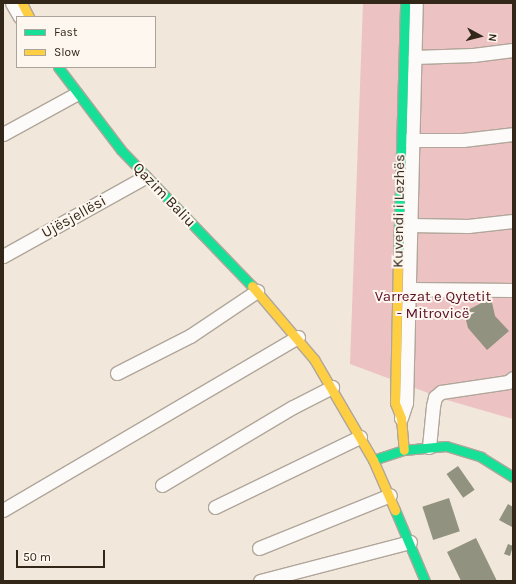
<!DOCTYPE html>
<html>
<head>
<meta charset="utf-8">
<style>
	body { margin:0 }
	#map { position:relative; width:516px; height:584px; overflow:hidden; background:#f2e7db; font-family:Karla,sans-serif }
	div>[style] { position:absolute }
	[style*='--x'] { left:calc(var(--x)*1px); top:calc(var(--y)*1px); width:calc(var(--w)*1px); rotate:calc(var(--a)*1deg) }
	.green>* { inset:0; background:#edc2c2 }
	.building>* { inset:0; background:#91927f; transform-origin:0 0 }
	.roads { filter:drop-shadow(1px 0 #b0a69a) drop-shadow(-1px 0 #b0a69a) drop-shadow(0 1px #b0a69a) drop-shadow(0 -1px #b0a69a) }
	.street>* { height:13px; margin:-6.5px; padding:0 6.5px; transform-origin:6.5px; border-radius:6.5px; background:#fdfbfa }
	.fast>* { height:9px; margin:-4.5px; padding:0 4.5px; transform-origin:4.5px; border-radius:4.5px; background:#16e098 }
	.slow>* { height:9px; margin:-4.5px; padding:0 4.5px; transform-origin:4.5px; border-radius:4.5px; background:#ffcf43 }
	span { translate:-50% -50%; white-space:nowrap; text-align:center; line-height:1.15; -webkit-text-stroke:4px #fdf7f0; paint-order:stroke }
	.street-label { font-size:15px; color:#332719 }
	.park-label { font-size:15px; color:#5b1026 }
	.frame { position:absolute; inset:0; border:4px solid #332719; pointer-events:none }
	.legend { position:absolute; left:16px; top:16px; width:140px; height:52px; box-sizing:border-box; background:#fdf7f0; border:1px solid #aca49a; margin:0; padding:5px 7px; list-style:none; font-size:12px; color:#332719 }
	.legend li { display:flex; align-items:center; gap:8px; height:20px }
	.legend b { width:20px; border:1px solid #aca49a }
	.north { position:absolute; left:460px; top:16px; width:40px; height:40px; -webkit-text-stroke:3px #fdf7f0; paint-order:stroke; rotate:97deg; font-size:11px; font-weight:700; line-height:16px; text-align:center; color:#332719 }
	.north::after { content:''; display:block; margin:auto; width:14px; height:18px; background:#332719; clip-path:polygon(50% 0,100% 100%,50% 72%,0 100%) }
	.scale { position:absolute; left:16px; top:550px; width:89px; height:18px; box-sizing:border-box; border:2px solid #332719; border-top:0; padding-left:5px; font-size:12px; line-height:14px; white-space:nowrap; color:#332719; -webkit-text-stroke:3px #fdf7f0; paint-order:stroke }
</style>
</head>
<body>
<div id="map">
	<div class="green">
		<i style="clip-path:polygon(363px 3px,513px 3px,513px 419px,447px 400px,350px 364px)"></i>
	</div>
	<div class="building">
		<i style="clip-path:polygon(491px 298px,495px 316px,509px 331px,487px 350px,468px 328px,464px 312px)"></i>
		<i style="left:458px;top:466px;width:29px;height:14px;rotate:55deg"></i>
		<i style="left:449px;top:498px;width:35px;height:28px;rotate:72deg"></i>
		<i style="clip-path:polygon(508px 504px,513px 507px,512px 527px,499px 520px)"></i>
		<i style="clip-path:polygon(476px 538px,497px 581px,461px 581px,447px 552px)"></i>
		<i style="clip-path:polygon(508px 544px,513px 546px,510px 556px,504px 554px)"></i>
	</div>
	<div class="roads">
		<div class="street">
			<i style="--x:12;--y:3;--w:16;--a:60"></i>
			<i style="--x:414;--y:57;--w:59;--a:-1.9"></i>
			<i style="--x:473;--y:55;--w:40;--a:-7.1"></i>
			<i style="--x:3;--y:134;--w:83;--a:-28.7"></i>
			<i style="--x:405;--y:140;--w:58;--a:0"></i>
			<i style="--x:463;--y:140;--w:50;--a:-6.8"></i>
			<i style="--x:411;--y:225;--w:57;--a:1"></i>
			<i style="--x:468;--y:226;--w:45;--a:-6.3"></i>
			<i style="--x:3;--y:256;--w:162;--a:-29.1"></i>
			<i style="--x:409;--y:289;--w:104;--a:0.6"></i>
			<i style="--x:117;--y:373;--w:82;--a:-26.9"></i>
			<i style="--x:190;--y:336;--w:81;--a:-33.9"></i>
			<i style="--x:401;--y:418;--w:16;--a:-72"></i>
			<i style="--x:406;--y:403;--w:400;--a:-88.6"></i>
			<i style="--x:429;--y:447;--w:41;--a:-84.4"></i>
			<i style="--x:433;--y:406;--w:9;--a:-77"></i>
			<i style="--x:435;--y:397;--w:8;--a:-40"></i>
			<i style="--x:441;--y:392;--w:68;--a:-8.5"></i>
			<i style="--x:508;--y:382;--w:6;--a:-39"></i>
			<i style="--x:162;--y:485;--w:152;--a:-30.8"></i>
			<i style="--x:293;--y:407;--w:44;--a:-27.1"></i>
			<i style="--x:215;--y:507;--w:161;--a:-25.8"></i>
			<i style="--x:3;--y:510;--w:342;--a:-30.4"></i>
			<i style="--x:259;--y:548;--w:141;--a:-22"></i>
			<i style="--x:260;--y:581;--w:155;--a:-14.6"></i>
		</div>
		<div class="fast">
			<i style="--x:58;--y:67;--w:104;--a:52.8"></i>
			<i style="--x:121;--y:150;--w:189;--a:46.1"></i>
			<i style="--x:398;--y:258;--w:255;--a:-88.4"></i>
			<i style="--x:373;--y:460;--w:33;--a:-18"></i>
			<i style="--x:404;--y:450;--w:42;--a:-5.4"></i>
			<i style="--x:446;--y:446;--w:37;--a:17"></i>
			<i style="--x:481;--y:457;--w:38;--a:32"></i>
			<i style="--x:395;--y:510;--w:77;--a:67.1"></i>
		</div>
		<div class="slow">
			<i style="--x:22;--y:3;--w:16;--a:63"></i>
			<i style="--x:398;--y:258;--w:145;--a:91.2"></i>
			<i style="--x:395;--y:403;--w:16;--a:68"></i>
			<i style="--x:401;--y:418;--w:32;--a:85"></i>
			<i style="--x:252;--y:286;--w:96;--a:49.7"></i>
			<i style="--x:314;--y:359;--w:117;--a:59.7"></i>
			<i style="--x:373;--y:460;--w:55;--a:66.3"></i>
		</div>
	</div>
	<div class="street-label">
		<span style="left:164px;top:195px;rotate:46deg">Qazim Baliu</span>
		<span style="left:399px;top:211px;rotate:-89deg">Kuvendi i Lezhës</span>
		<span style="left:74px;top:217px;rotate:-29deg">Ujësjellësi</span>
	</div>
	<div class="park-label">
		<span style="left:433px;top:305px">Varrezat e Qytetit<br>- Mitrovicë</span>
	</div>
	<div class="frame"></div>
	<ul class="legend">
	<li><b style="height:5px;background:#16e098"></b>Fast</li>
	<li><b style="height:5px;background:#ffcf43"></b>Slow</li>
	</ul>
	<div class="north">N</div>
	<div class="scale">50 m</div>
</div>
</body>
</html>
